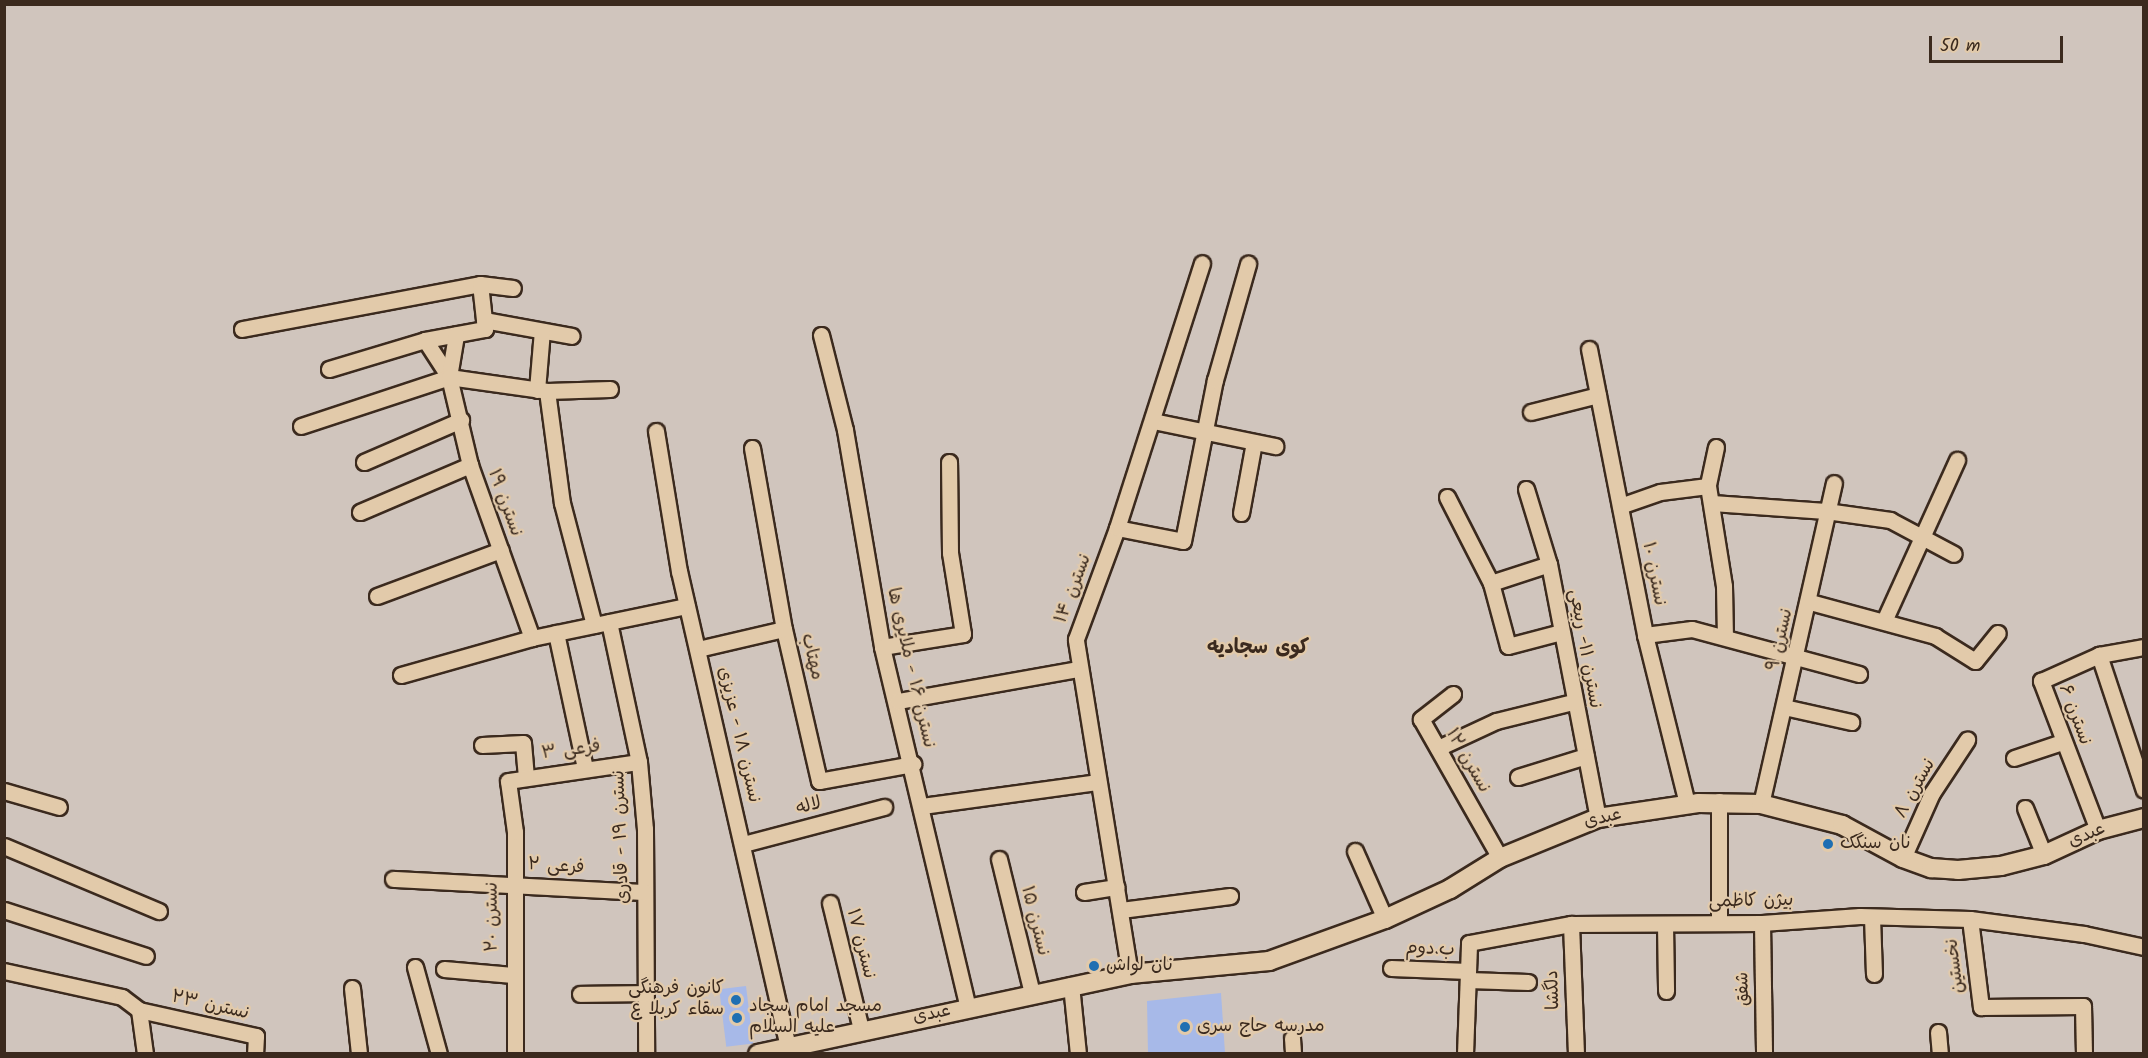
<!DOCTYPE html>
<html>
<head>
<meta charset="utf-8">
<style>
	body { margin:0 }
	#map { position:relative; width:2148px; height:1058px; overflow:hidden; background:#d0c5bd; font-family:Kalam,"Playpen Sans Arabic",sans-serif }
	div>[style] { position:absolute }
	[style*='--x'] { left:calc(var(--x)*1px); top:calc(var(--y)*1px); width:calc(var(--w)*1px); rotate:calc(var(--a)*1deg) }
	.building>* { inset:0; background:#a7b9e8; transform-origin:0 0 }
	.roads { filter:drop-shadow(2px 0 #3b2a1e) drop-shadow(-2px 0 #3b2a1e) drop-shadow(0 2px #3b2a1e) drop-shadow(0 -2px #3b2a1e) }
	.minor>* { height:15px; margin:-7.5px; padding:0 7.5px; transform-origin:7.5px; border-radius:7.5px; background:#e2caaa }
	.tertiary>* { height:18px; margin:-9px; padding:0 9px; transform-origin:9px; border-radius:9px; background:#e2caaa }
	.dots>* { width:16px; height:16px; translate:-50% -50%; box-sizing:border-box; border:3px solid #e2caaa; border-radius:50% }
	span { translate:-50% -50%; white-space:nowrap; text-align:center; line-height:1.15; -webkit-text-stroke:4.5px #e2caaa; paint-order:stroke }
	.street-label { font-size:18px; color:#3b2a1e }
	.poi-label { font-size:18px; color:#3b2a1e }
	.left { translate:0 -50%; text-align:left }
	.right { translate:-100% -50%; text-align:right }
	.neighbourhood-label { font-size:20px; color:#3b2a1e; font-weight:700 }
	.frame { position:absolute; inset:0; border:6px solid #3b2a1e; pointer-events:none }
	.scale { position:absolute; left:1929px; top:36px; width:134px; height:27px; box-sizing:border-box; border:3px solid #3b2a1e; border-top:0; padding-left:8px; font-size:18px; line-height:21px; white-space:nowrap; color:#3b2a1e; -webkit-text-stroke:4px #e2caaa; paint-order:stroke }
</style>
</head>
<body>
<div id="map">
	<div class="building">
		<i style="left:746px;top:986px;width:58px;height:27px;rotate:83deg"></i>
		<i style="clip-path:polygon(1221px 993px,1225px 1053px,1148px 1053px,1147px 1001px)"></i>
	</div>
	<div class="roads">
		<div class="minor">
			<i style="--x:484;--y:320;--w:89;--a:10.3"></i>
			<i style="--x:242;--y:329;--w:242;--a:-10.7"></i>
			<i style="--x:480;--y:284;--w:33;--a:7"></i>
			<i style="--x:821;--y:335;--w:98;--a:75.8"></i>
			<i style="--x:845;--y:430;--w:220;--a:80.3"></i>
			<i style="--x:882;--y:647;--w:371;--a:76.6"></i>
			<i style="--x:425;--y:340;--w:44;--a:57"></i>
			<i style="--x:449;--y:377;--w:90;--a:76.6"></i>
			<i style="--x:470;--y:465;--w:184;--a:70.3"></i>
			<i style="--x:1589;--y:349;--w:291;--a:78.9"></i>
			<i style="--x:1645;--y:635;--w:174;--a:76"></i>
			<i style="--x:329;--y:369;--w:100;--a:-16.8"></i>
			<i style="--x:425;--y:340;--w:61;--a:-10.4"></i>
			<i style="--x:485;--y:329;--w:45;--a:-96.3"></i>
			<i style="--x:449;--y:377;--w:43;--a:-80.5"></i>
			<i style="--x:537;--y:390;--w:59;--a:-85.2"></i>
			<i style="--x:547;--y:391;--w:113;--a:82.4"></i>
			<i style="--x:562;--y:503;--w:126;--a:75.3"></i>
			<i style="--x:1531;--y:412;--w:69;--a:-14.2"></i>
			<i style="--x:1153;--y:421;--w:125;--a:11.6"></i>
			<i style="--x:301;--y:426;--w:156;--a:-18.3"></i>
			<i style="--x:449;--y:377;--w:99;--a:8.1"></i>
			<i style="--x:547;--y:391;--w:63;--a:-1.8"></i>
			<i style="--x:656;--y:431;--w:142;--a:80.7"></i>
			<i style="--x:679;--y:571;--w:496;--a:77.1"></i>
			<i style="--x:1716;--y:447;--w:40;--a:102"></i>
			<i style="--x:1708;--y:486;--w:101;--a:80.9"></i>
			<i style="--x:1724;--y:586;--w:51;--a:88.9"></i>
			<i style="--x:752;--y:448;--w:184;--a:80"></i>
			<i style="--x:784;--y:629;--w:156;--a:77"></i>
			<i style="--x:819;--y:781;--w:96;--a:-10.3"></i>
			<i style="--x:364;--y:462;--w:106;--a:-23.4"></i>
			<i style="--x:1526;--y:489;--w:78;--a:73"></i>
			<i style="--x:1549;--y:564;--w:259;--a:79.1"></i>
			<i style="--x:1447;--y:497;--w:97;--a:62.9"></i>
			<i style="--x:1491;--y:583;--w:65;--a:74.9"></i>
			<i style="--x:1508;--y:646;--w:55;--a:-14.8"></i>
			<i style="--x:1712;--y:503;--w:114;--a:4"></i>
			<i style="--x:1826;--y:511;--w:65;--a:8"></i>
			<i style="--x:1890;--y:520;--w:72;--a:28"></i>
			<i style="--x:1620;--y:506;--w:42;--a:-19.3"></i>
			<i style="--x:1660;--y:492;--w:48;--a:-7.1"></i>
			<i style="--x:360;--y:512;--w:120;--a:-23.1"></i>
			<i style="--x:1241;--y:513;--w:72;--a:-79.6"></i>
			<i style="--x:1117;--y:528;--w:67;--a:11.1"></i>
			<i style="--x:1183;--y:541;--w:164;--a:-78.8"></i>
			<i style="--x:1215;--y:380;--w:121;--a:-74.1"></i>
			<i style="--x:1491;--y:583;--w:61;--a:-18.1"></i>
			<i style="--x:377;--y:596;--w:132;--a:-20.4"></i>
			<i style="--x:1810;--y:602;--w:130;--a:15.2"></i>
			<i style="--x:1935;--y:636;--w:47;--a:32"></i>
			<i style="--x:1975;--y:661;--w:36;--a:-51"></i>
			<i style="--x:1884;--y:621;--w:177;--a:-65.6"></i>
			<i style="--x:609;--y:622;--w:143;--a:77.9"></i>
			<i style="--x:639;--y:762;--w:67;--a:84.9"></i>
			<i style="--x:645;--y:829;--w:225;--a:89.7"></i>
			<i style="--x:556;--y:633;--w:138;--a:77.9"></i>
			<i style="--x:1645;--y:635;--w:47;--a:-7.3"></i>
			<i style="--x:1692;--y:629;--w:173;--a:15.1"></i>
			<i style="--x:882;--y:647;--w:82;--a:-9.1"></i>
			<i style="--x:963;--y:634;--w:82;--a:-99.1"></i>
			<i style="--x:950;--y:553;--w:91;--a:-90.6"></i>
			<i style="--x:698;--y:649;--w:88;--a:-13.1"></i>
			<i style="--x:2099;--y:655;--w:142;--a:71.6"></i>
			<i style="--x:401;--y:675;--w:136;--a:-15.8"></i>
			<i style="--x:532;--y:638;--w:158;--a:-11.7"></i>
			<i style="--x:1453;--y:694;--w:41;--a:142"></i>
			<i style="--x:1421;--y:719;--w:160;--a:60.4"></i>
			<i style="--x:898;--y:701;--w:183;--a:-10.1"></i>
			<i style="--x:1784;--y:707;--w:69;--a:12.6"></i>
			<i style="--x:482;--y:745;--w:41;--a:-2.8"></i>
			<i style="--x:523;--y:743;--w:33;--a:85"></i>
			<i style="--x:1438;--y:748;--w:64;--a:-25"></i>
			<i style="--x:1496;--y:721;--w:79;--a:-13.9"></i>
			<i style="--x:2014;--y:758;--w:51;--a:-18.4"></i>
			<i style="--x:1518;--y:777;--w:71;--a:-17.2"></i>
			<i style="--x:4;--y:791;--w:57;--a:16.2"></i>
			<i style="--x:1761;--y:804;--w:329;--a:-77.2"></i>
			<i style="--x:922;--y:806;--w:178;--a:-7.8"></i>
			<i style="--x:2025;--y:808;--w:51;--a:68"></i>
			<i style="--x:2098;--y:830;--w:160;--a:-110.9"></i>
			<i style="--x:2041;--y:681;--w:64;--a:-24.1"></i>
			<i style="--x:2099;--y:655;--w:46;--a:-10.1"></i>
			<i style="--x:743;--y:844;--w:146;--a:-14.7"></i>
			<i style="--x:4;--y:846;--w:168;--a:22.8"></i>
			<i style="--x:1355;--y:851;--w:74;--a:66.2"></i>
			<i style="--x:1903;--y:858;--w:71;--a:-66"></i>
			<i style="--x:1932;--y:793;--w:64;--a:-56.6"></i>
			<i style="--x:999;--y:859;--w:138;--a:76.2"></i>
			<i style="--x:393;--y:879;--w:252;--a:3"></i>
			<i style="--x:1084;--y:892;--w:33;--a:-9"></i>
			<i style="--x:830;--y:903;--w:130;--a:76.2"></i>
			<i style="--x:4;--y:910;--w:149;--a:17.9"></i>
			<i style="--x:1121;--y:910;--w:110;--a:-7.3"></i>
			<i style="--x:1872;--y:917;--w:57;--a:88"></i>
			<i style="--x:1970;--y:919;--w:89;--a:82.9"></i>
			<i style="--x:1981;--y:1007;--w:102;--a:-0.6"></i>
			<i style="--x:2083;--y:1006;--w:48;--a:88.8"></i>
			<i style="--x:1719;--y:922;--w:121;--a:-90"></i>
			<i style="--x:1762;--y:923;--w:131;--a:89.1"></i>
			<i style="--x:1571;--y:924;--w:130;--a:87.8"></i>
			<i style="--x:1665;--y:924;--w:67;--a:89.1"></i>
			<i style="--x:415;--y:967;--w:90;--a:74.6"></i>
			<i style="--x:1391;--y:968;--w:77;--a:2.2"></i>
			<i style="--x:444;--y:969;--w:69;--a:5"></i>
			<i style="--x:4;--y:971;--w:121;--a:12.4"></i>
			<i style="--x:122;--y:997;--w:21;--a:37"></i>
			<i style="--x:1130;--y:974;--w:339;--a:-99.2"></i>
			<i style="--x:1076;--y:639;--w:118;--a:-69.7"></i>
			<i style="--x:1117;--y:528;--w:278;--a:-72.2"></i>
			<i style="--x:1468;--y:980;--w:60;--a:1.9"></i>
			<i style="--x:1071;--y:985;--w:69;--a:84.2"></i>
			<i style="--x:352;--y:988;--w:66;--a:83.9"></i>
			<i style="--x:580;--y:994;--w:64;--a:-0.9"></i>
			<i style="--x:139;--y:1010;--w:120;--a:12.5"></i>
			<i style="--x:256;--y:1036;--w:18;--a:93"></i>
			<i style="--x:139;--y:1010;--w:44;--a:82.2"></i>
			<i style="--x:1938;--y:1032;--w:22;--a:85"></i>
			<i style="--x:1292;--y:1038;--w:16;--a:86"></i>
			<i style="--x:515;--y:1054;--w:222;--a:-90"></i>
			<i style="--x:515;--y:832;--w:51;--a:-97.8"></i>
			<i style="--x:508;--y:781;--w:132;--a:-8.3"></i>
			<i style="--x:1465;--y:1054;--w:111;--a:-87.9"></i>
			<i style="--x:1469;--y:943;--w:104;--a:-10.6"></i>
			<i style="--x:1571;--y:924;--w:191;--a:-0.3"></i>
			<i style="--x:1762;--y:923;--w:98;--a:-4.1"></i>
			<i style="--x:1860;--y:916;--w:110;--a:1.6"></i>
			<i style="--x:1970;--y:919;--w:115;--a:7.5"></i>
			<i style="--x:2084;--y:934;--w:61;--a:12.2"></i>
		</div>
		<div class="tertiary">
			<i style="--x:758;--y:1054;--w:381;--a:-12.1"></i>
			<i style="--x:1130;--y:974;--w:140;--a:-5.3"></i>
			<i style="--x:1269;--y:961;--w:123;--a:-19.9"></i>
			<i style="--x:1385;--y:919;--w:72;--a:-24.8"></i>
			<i style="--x:1450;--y:889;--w:59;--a:-31.8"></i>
			<i style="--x:1500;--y:858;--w:106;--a:-22.2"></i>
			<i style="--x:1598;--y:818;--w:101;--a:-8.5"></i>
			<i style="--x:1698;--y:803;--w:63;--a:0.9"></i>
			<i style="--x:1761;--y:804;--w:84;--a:14.5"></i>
			<i style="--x:1842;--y:825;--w:69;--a:28.4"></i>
			<i style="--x:1903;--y:858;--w:30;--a:20"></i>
			<i style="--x:1931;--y:868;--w:27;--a:4"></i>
			<i style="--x:1958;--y:870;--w:43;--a:-5.3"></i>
			<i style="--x:2001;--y:866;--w:44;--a:-14.3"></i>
			<i style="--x:2044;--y:855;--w:60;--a:-24.8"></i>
			<i style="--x:2098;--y:830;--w:48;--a:-14.6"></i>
		</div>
	</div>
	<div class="dots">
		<i style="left:1828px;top:844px;background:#1f6fb2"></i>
		<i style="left:1094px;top:966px;background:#1f6fb2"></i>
		<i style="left:736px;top:1000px;background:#1f6fb2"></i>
		<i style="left:737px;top:1018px;background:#1f6fb2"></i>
		<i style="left:1185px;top:1027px;background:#1f6fb2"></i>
	</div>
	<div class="street-label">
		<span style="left:504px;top:503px;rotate:70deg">نسترن ۱۹</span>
		<span style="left:1653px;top:574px;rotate:79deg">نسترن ۱۰</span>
		<span style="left:1074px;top:589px;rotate:-69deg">نسترن ۱۴</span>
		<span style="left:1781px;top:640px;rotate:-77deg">نسترن ۹</span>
		<span style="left:1584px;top:649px;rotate:80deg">نسترن ۱۱- ربیعی</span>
		<span style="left:811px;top:657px;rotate:77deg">مهتاب</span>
		<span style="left:910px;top:668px;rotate:77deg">نسترن ۱۶ - ملایری ها</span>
		<span style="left:2074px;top:715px;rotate:70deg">نسترن ۶</span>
		<span style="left:738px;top:735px;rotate:77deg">نسترن ۱۸ - عزیزی</span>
		<span style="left:571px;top:751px;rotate:-7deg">فرعی ۳</span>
		<span style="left:1467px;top:761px;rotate:60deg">نسترن ۱۲</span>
		<span style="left:1916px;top:789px;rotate:-61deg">نسترن ۸</span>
		<span style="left:809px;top:807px;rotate:-15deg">لاله</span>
		<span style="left:1603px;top:819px;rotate:-13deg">عبدی</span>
		<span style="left:2087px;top:836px;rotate:-23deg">عبدی</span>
		<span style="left:622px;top:837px;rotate:-92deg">نسترن ۱۹ - قادری</span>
		<span style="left:556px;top:867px;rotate:4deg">فرعی ۲</span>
		<span style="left:1751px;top:902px;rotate:-1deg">بیژن کاظمی</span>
		<span style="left:493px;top:917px;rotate:-90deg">نسترن ۲۰</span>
		<span style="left:1034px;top:921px;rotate:76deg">نسترن ۱۵</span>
		<span style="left:860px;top:944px;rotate:76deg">نسترن ۱۷</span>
		<span style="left:1430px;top:950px;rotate:2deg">ب.دوم</span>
		<span style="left:1956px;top:966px;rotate:-97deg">نخستین</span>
		<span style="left:1744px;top:989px;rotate:-91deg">شفق</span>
		<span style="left:1554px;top:990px;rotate:-92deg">دلگشا</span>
		<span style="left:210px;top:1006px;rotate:13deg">نسترن ۲۳</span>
		<span style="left:932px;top:1015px;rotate:-11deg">عبدی</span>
	</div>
	<div class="poi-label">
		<span class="left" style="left:1840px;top:844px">نان سنگک</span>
		<span class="left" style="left:1106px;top:966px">نان لواش</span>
		<span class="right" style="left:724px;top:1000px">کانون فرهنگی<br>سقاء کربلا ع</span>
		<span class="left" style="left:749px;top:1018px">مسجد امام سجاد<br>علیه السلام</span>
		<span class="left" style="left:1197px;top:1027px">مدرسه حاج سری</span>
	</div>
	<div class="neighbourhood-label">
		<span style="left:1258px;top:648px">کوی سجادیه</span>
	</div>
	<div class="frame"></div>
	<div class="scale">50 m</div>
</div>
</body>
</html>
